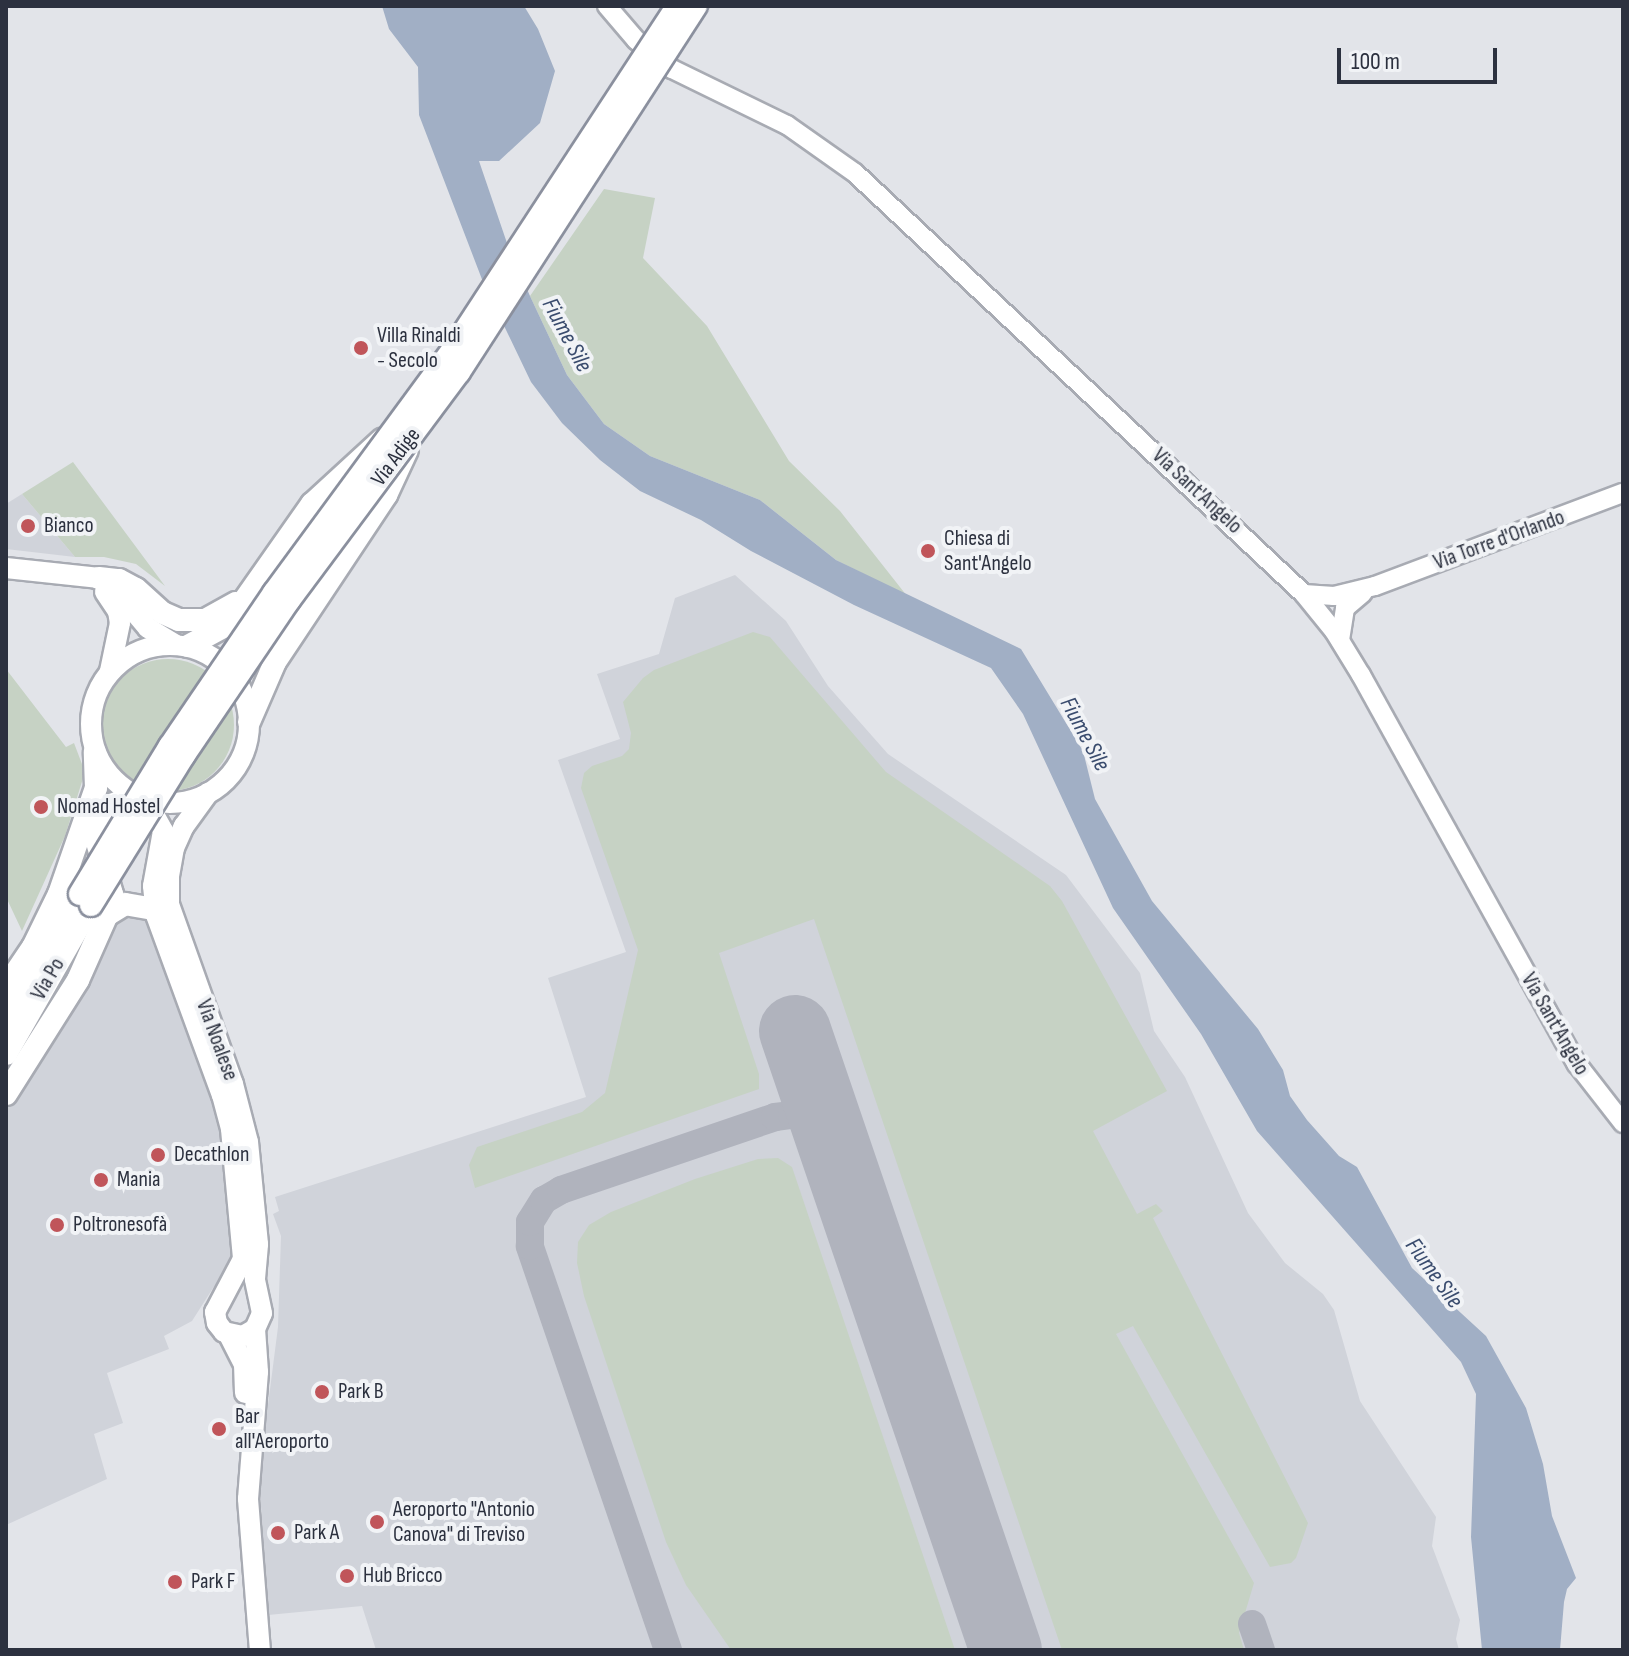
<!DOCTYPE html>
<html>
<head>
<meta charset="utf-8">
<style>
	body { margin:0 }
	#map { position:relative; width:1629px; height:1656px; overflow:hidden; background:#e2e4e9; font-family:"Sofia Sans Condensed",sans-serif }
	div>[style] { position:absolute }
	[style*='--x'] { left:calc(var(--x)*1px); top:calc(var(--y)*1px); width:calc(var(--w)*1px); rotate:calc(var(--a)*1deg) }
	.built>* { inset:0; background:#d0d3da }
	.green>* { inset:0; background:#c6d2c4 }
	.round { border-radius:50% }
	.water>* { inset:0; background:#a1afc5 }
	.taxiway>* { height:28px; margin:-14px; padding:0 14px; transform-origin:14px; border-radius:14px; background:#b0b3bd }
	.runway>* { height:72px; margin:-36px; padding:0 36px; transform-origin:36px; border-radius:36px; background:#b0b3bd }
	.roads { filter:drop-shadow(2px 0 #a8abb3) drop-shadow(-2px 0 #a8abb3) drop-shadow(0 2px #a8abb3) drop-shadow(0 -2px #a8abb3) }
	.secondary>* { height:18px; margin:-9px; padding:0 9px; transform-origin:9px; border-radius:9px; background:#fff }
	.primary>* { height:20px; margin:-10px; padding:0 10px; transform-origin:10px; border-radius:10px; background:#fff }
	.primary>.ring { margin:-10px; padding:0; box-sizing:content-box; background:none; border:20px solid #fff; border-radius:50% }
	.highway>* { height:22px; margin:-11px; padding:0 11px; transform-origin:11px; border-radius:11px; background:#fff }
	.bridges { filter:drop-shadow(2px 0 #8b909e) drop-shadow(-2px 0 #8b909e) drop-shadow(0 2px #8b909e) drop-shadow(0 -2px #8b909e) }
	.highway-bridge>* { height:22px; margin:-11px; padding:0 11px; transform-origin:11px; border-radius:11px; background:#fff }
	.dots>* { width:22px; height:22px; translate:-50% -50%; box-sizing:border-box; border:4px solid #f1f3f6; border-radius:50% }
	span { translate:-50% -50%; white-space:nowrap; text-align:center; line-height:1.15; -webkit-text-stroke:8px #f1f3f6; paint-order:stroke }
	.poi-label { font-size:22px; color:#2c313f }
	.left { translate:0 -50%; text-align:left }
	.street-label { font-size:22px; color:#2c313f }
	.water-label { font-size:24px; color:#3a4c6e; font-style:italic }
	.frame { position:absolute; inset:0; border:8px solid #2c313f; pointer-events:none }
	.scale { position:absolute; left:1337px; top:48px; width:160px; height:36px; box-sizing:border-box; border:4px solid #2c313f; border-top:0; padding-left:10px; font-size:24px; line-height:28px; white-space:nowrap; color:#2c313f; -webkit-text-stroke:6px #f1f3f6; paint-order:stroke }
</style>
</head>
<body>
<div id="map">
	<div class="built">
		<i style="clip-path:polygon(22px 494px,75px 557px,6px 549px,6px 504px)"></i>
		<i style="clip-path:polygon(735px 575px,786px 621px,828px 686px,888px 754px,1066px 875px,1140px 973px,1154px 1031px,1185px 1077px,1248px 1213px,1285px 1263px,1323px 1294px,1334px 1310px,1360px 1401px,1436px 1517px,1432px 1546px,1460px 1620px,1456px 1639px,1459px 1650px,376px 1650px,362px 1606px,268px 1615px,259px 1475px,278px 1327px,281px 1236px,273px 1214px,279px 1211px,275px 1197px,586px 1097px,548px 978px,626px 952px,558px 760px,620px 739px,597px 674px,659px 654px,675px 598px)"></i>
		<i style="clip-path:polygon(114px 913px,147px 919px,221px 1121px,234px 1252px,225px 1278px,213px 1288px,192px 1321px,164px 1336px,169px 1349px,107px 1373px,123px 1423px,94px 1434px,107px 1479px,6px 1525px,6px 1110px,83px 985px)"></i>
	</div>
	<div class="green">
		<i style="clip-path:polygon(604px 189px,655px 198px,643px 258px,707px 326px,789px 461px,840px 511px,907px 596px,836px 560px,760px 500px,650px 456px,604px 424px,567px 375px,530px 296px)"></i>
		<i style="clip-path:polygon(73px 462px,165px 586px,136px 564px,104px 557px,75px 557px,22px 494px)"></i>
		<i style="clip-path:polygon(753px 632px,770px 637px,886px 772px,1050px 886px,1062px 901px,1167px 1091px,1093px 1131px,1137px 1214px,1156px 1204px,1163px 1211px,1153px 1218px,1308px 1523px,1296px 1558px,1291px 1563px,1270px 1567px,1133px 1326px,1116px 1334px,1254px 1583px,1239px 1633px,1244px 1650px,1062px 1650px,814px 919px,719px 953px,759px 1074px,759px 1089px,475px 1188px,469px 1165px,477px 1147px,582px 1112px,605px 1093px,638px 950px,581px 788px,584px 773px,592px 766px,622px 756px,629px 749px,631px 733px,623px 702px,643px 678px,654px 670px)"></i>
		<i class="round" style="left:102px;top:659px;width:132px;height:132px"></i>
		<i style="clip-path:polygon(6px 669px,66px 747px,74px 743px,85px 772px,65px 836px,22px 931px,6px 897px)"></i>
		<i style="clip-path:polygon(778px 1158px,792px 1167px,955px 1650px,731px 1650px,686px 1585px,666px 1542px,584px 1296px,577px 1263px,578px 1242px,589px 1225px,611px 1212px,695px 1179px,758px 1159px)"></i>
	</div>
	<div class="water">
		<i style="clip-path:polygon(382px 6px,524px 6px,538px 29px,555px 71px,540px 123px,499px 161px,479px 161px,508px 246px,530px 296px,567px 375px,604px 424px,650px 456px,760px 500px,836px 560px,1021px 649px,1083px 751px,1095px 799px,1152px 901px,1258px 1029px,1283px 1070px,1290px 1096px,1307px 1120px,1339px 1156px,1357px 1167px,1412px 1268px,1486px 1336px,1526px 1408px,1543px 1464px,1552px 1516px,1576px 1578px,1567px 1589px,1564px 1602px,1560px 1650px,1482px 1650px,1471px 1537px,1476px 1394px,1461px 1362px,1257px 1131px,1201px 1034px,1113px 908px,1023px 714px,991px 668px,854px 605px,751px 551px,701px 520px,640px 491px,600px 460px,562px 423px,531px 382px,483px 282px,419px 115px,418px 67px,389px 29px)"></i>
	</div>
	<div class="taxiway">
		<i style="--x:1252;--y:1624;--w:28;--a:71"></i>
		<i style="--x:668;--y:1650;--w:427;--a:-108.9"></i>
		<i style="--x:530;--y:1246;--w:24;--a:-90"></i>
		<i style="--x:530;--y:1222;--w:26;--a:-58"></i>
		<i style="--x:544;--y:1200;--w:20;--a:-30"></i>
		<i style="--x:561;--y:1190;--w:226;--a:-18.8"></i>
		<i style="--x:775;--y:1117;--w:17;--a:-7"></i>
		<i style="--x:792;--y:1115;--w:16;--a:11"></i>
		<i style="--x:808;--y:1118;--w:27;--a:42"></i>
		<i style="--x:828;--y:1136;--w:26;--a:67"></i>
	</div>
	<div class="runway">
		<i style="--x:795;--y:1031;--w:654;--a:71.18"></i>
	</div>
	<div class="roads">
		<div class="secondary">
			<i style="--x:607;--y:6;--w:45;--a:49.5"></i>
			<i style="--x:636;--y:40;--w:46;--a:38.9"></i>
			<i style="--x:672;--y:69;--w:128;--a:26"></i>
			<i style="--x:787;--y:125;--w:83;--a:35.2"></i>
			<i style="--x:855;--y:173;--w:616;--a:43.16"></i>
			<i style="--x:1304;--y:594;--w:48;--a:51"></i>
			<i style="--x:1334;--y:631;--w:52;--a:58.5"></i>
			<i style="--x:1361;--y:675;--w:445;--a:61"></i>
			<i style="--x:1577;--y:1064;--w:75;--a:52.1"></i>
			<i style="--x:1304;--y:594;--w:30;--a:4"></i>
			<i style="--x:1334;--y:596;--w:42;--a:-13.7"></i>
			<i style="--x:1375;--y:586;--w:265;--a:-20.6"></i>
			<i style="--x:1340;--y:640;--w:32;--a:-81"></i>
			<i style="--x:1345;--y:608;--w:23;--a:-40"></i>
		</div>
		<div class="primary">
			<i style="--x:6;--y:568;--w:94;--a:6.1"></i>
			<i style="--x:99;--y:578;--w:22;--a:36"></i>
			<i style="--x:117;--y:591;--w:48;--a:50"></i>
			<i style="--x:148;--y:628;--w:31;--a:31"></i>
			<i style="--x:105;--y:592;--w:23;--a:56"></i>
			<i style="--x:118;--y:611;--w:12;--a:81"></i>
			<i style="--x:120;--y:623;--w:49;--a:101.8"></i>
			<i class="ring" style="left:91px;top:645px;width:138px;height:138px"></i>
			<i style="--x:146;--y:800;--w:35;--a:61"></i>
			<i style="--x:163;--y:831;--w:56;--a:100.3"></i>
			<i style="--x:153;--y:886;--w:29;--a:84"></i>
			<i style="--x:156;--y:915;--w:192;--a:69.9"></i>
			<i style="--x:222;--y:1095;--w:35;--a:75"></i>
			<i style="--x:231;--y:1129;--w:131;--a:84.7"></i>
			<i style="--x:243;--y:1259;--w:60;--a:117.8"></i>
			<i style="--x:215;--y:1312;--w:11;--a:80"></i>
			<i style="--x:217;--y:1323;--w:11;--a:52"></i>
			<i style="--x:224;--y:1332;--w:19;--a:12"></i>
			<i style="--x:243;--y:1336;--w:14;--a:-30"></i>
			<i style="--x:255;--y:1329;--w:17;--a:-66"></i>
			<i style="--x:262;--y:1313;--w:35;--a:-102"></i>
			<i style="--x:255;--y:1279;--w:35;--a:-85"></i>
			<i style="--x:258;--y:1244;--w:102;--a:-95.6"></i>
			<i style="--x:248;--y:1142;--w:60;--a:-104.5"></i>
			<i style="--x:233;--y:1084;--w:191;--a:-109.6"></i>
			<i style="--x:169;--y:904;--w:28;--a:-90"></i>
			<i style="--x:169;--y:876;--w:28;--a:-80"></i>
			<i style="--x:174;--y:848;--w:24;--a:-66"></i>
			<i style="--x:184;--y:826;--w:41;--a:-54"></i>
			<i style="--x:255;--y:1329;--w:43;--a:86"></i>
			<i style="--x:258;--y:1372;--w:127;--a:94.5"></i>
			<i style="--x:248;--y:1499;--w:151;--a:85.5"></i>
			<i style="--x:229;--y:1335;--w:33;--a:63"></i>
			<i style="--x:244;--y:1364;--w:29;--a:88"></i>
		</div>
		<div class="highway">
			<i style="--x:99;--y:578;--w:20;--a:6"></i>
			<i style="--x:119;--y:580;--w:19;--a:28"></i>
			<i style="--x:136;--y:589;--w:36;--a:42"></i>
			<i style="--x:163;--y:613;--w:17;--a:24"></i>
			<i style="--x:179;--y:620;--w:26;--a:0"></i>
			<i style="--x:205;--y:620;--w:35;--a:-29"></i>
			<i style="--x:188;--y:646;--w:44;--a:-28.3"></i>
			<i style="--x:227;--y:625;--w:148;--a:-54.9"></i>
			<i style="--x:312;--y:504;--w:96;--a:-42.5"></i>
			<i style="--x:249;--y:722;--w:65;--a:-66.6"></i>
			<i style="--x:275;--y:662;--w:201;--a:-56.4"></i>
			<i style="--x:386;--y:495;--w:50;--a:-65"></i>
			<i style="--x:107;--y:915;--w:21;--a:-31"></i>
			<i style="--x:125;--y:904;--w:29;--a:10"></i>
			<i style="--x:6;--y:987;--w:48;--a:-56"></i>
			<i style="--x:33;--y:947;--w:59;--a:-63.9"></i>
			<i style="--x:59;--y:894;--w:112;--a:-70.8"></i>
			<i style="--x:96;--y:788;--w:36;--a:-92"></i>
			<i style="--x:6;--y:1022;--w:142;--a:-60"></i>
			<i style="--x:6;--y:1054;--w:172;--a:-60.3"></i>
			<i style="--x:6;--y:1094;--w:135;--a:-57.7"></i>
			<i style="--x:78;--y:980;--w:71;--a:-66"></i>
			<i style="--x:107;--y:915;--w:22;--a:-77"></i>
			<i style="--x:112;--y:894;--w:61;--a:-106.1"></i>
			<i style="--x:95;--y:835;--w:19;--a:-74"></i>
			<i style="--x:100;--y:817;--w:16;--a:-47"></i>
			<i style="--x:111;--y:805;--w:28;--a:-19"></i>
		</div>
	</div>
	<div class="bridges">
		<div class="highway-bridge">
			<i style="--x:80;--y:894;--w:173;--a:-58.7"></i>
			<i style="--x:170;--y:746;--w:185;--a:-55.8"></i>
			<i style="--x:274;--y:593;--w:303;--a:-53.7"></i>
			<i style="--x:453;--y:349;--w:405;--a:-56.8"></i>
			<i style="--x:91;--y:905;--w:176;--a:-58.2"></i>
			<i style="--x:184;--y:755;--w:187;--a:-55.9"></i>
			<i style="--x:289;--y:600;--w:284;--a:-53.3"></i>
			<i style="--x:459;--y:372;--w:436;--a:-57.1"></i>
		</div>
	</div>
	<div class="dots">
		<i style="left:361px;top:348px;background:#c0555a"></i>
		<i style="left:28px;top:526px;background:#c0555a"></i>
		<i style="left:928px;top:551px;background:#c0555a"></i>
		<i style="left:41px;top:807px;background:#c0555a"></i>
		<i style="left:158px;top:1155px;background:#c0555a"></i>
		<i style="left:101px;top:1180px;background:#c0555a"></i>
		<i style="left:57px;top:1225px;background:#c0555a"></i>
		<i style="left:322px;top:1392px;background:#c0555a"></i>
		<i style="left:219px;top:1429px;background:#c0555a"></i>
		<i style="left:377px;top:1522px;background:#c0555a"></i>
		<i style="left:278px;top:1533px;background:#c0555a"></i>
		<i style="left:347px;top:1576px;background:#c0555a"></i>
		<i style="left:175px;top:1582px;background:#c0555a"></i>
	</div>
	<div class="poi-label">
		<span class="left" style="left:377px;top:348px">Villa Rinaldi<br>- Secolo</span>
		<span class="left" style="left:44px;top:526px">Bianco</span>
		<span class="left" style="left:944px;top:551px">Chiesa di<br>Sant'Angelo</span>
		<span class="left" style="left:57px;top:807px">Nomad Hostel</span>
		<span class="left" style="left:174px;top:1155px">Decathlon</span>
		<span class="left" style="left:117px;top:1180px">Mania</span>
		<span class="left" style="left:73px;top:1225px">Poltronesofà</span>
		<span class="left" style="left:338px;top:1392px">Park B</span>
		<span class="left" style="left:235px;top:1429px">Bar<br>all'Aeroporto</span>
		<span class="left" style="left:393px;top:1522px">Aeroporto "Antonio<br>Canova" di Treviso</span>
		<span class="left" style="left:294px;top:1533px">Park A</span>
		<span class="left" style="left:363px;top:1576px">Hub Bricco</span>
		<span class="left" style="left:191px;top:1582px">Park F</span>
	</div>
	<div class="street-label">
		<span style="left:396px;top:457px;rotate:-53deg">Via Adige</span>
		<span style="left:1197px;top:491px;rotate:43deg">Via Sant'Angelo</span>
		<span style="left:1499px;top:540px;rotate:-20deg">Via Torre d'Orlando</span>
		<span style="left:48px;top:979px;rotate:-60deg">Via Po</span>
		<span style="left:1555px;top:1024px;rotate:60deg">Via Sant'Angelo</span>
		<span style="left:217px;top:1040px;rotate:70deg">Via Noalese</span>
	</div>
	<div class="water-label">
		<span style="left:567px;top:335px;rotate:62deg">Fiume Sile</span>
		<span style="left:1085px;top:734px;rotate:62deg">Fiume Sile</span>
		<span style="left:1434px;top:1273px;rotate:54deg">Fiume Sile</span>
	</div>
	<div class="frame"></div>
	<div class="scale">100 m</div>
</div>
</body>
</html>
